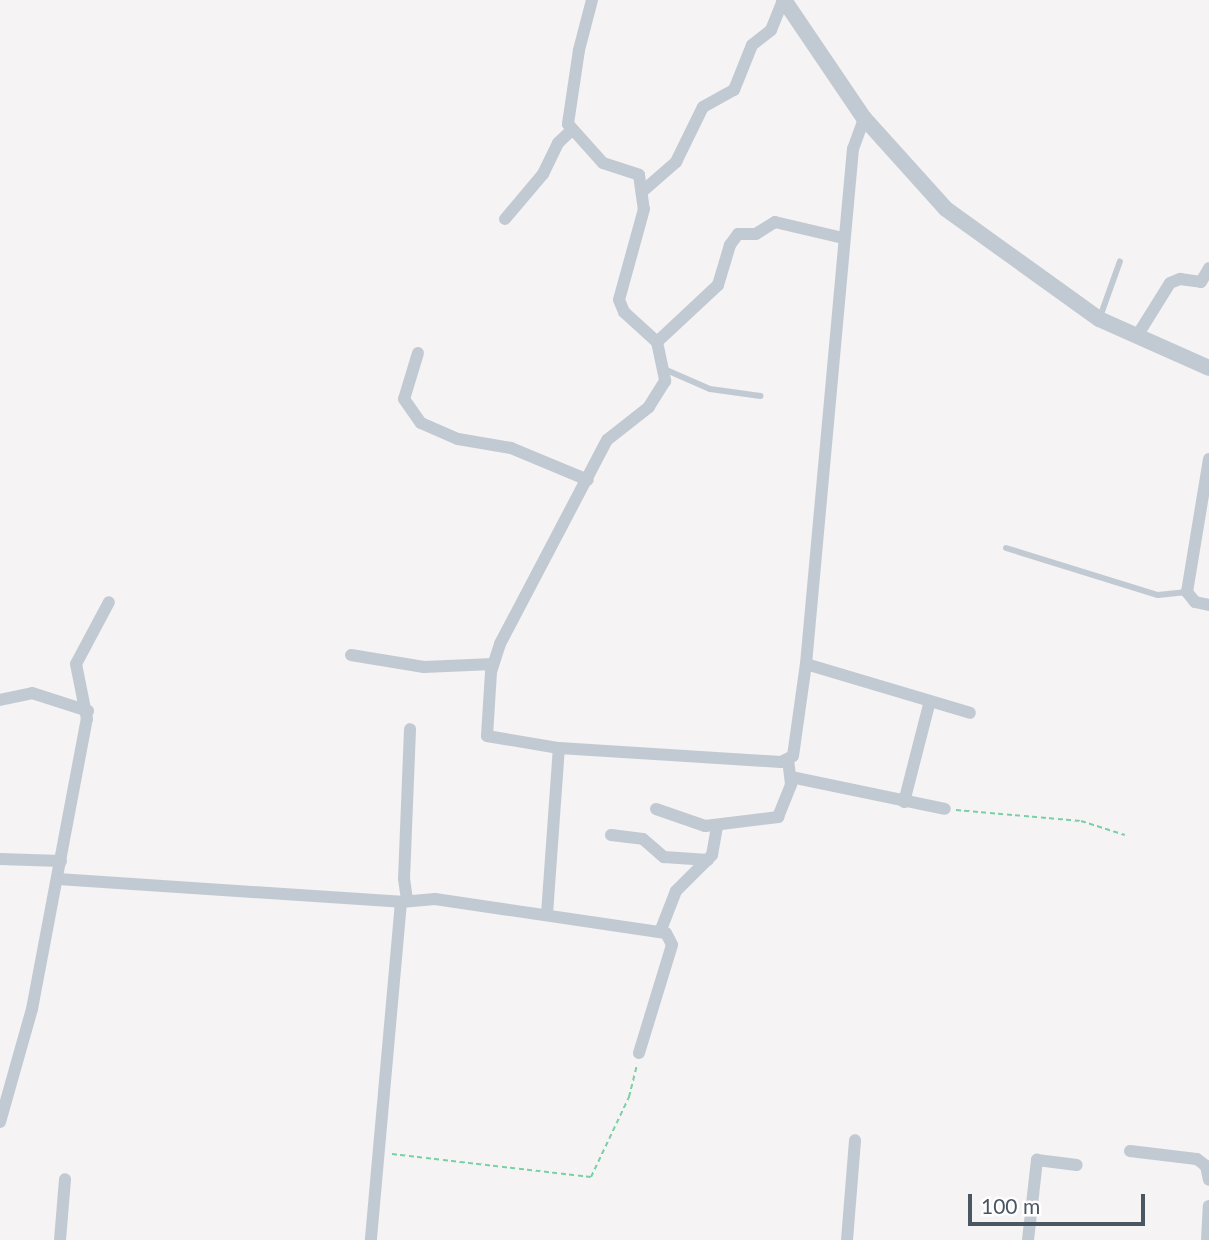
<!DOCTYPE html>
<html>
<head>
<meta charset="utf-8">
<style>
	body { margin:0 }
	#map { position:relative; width:1209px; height:1240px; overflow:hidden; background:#f5f3f3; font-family:Lato,sans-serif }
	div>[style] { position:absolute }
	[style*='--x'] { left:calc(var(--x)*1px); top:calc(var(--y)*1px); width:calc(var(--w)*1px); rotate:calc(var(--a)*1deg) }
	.path>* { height:2px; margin-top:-1px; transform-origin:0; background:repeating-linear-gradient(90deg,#7ad0a6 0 5px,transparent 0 8.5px) }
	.service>* { height:6px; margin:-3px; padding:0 3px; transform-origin:3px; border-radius:3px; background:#c1cad2 }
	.minor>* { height:12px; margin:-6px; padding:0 6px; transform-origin:6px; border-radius:6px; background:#c1cad2 }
	.tertiary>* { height:16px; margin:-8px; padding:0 8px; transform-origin:8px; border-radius:8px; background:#c1cad2 }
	span { translate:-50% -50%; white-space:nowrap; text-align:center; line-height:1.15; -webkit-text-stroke:5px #fff; paint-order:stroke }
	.scale { position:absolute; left:968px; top:1194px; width:177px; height:32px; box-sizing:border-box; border:4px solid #4a5661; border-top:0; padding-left:9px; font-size:21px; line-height:24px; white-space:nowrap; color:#4a5661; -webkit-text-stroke:5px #fff; paint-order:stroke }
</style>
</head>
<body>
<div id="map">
	<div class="path">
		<i style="--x:956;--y:810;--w:125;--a:5"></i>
		<i style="--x:1081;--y:821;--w:46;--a:17.7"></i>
		<i style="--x:392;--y:1154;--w:200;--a:6.6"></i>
		<i style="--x:591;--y:1177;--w:89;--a:-64.6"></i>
		<i style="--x:629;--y:1097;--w:34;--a:-76"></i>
	</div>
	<div class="service">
		<i style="--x:1100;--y:317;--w:59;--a:-70.3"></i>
		<i style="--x:664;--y:369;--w:50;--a:23.5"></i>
		<i style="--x:710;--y:389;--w:51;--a:7.8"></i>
		<i style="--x:1006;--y:548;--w:159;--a:17.2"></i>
		<i style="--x:1158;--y:595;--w:29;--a:-6"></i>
	</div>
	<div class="minor">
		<i style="--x:592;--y:0;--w:52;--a:104.6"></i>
		<i style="--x:579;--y:50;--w:75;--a:98.5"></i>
		<i style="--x:568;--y:124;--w:52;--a:48.1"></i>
		<i style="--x:603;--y:163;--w:38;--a:18"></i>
		<i style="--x:639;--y:175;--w:34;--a:82"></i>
		<i style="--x:644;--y:209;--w:94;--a:105.4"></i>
		<i style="--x:619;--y:300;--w:13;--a:67"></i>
		<i style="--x:624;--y:312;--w:45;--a:42.3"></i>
		<i style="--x:644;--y:190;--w:43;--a:-41.2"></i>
		<i style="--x:676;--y:162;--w:61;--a:-63.9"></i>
		<i style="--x:703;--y:107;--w:35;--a:-29"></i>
		<i style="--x:734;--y:90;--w:48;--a:-68.2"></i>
		<i style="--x:752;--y:45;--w:24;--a:-38"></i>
		<i style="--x:771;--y:30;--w:32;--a:-68"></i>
		<i style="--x:505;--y:219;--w:59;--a:-49.8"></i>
		<i style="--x:543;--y:174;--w:34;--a:-64"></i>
		<i style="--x:558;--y:143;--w:18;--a:-43"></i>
		<i style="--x:843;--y:238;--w:70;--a:-166.8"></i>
		<i style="--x:775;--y:222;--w:22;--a:148"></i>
		<i style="--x:756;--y:234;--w:18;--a:180"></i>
		<i style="--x:738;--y:234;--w:14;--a:126"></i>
		<i style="--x:730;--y:245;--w:42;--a:106.7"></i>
		<i style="--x:718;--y:285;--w:83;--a:136.9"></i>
		<i style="--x:657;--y:342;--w:40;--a:78"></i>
		<i style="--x:665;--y:381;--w:31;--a:122"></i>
		<i style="--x:649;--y:407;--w:53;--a:141.8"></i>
		<i style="--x:607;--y:440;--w:230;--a:117.7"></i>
		<i style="--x:500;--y:644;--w:29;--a:108"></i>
		<i style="--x:491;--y:672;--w:64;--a:93.6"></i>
		<i style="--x:487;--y:736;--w:73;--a:9.5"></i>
		<i style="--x:559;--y:748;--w:222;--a:3.6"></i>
		<i style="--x:781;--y:762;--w:13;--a:-27"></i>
		<i style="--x:793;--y:756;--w:93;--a:-82"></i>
		<i style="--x:806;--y:664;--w:517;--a:-84.79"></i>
		<i style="--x:853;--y:149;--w:33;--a:-70"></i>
		<i style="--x:1137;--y:336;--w:62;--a:-58.1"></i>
		<i style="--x:1170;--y:283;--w:11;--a:-22"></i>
		<i style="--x:1180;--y:279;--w:21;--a:8"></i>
		<i style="--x:1201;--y:282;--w:16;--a:-60"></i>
		<i style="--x:418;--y:353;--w:48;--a:106.9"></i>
		<i style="--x:404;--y:399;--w:29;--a:55"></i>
		<i style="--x:421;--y:423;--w:40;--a:23.4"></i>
		<i style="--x:458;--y:439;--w:54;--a:9.6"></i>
		<i style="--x:511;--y:448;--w:83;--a:22.6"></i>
		<i style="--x:1209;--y:459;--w:135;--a:99.4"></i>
		<i style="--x:1187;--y:592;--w:13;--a:51"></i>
		<i style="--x:1195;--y:602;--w:14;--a:12"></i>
		<i style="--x:351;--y:655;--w:74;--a:9.3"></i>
		<i style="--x:424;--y:667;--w:69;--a:-2.5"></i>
		<i style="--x:806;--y:664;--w:171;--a:16.6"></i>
		<i style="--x:0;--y:700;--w:33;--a:-12"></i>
		<i style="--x:32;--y:693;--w:59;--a:17.8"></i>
		<i style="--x:791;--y:777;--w:157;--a:11.7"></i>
		<i style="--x:904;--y:802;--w:104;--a:-75.6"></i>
		<i style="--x:656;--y:809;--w:52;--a:19.1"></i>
		<i style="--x:705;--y:826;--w:74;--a:-7"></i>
		<i style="--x:778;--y:817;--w:35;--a:-68"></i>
		<i style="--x:791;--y:784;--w:23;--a:-97"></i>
		<i style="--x:611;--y:835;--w:32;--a:7"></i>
		<i style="--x:643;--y:839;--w:28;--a:41"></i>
		<i style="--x:664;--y:857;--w:44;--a:3.9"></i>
		<i style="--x:0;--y:859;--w:61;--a:1.9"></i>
		<i style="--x:58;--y:879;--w:344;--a:3.8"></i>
		<i style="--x:401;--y:902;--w:339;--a:95.1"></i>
		<i style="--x:407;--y:900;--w:21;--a:-98"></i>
		<i style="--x:404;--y:879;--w:150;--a:-87.7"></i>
		<i style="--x:401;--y:902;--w:34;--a:-5"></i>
		<i style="--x:435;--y:899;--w:233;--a:8.4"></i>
		<i style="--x:666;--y:933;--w:13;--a:63"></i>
		<i style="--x:672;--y:945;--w:113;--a:107"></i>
		<i style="--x:547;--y:914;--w:166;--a:-85.9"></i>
		<i style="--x:660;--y:932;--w:44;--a:-68.7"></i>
		<i style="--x:676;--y:891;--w:51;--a:-45"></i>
		<i style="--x:712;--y:855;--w:28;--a:-80"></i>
		<i style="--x:0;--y:1122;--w:117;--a:-74.2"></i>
		<i style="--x:32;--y:1009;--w:295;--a:-79.3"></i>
		<i style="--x:87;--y:719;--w:56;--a:-101.3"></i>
		<i style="--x:76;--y:664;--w:70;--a:-62"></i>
		<i style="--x:1130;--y:1151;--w:67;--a:6.8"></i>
		<i style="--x:1197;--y:1159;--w:11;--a:38"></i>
		<i style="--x:1206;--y:1166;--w:14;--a:78"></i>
		<i style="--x:60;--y:1240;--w:61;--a:-85.3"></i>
		<i style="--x:847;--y:1240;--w:100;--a:-85.4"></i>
		<i style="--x:1028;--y:1240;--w:81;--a:-83.6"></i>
		<i style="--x:1037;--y:1160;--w:40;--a:7.1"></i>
		<i style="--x:1207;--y:1240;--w:34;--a:-87"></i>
	</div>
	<div class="tertiary">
		<i style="--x:784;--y:0;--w:143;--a:55.9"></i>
		<i style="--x:864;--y:118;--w:122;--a:48"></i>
		<i style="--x:946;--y:209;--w:188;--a:35.7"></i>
		<i style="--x:1099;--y:319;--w:120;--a:24"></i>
	</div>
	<div class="scale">100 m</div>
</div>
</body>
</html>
